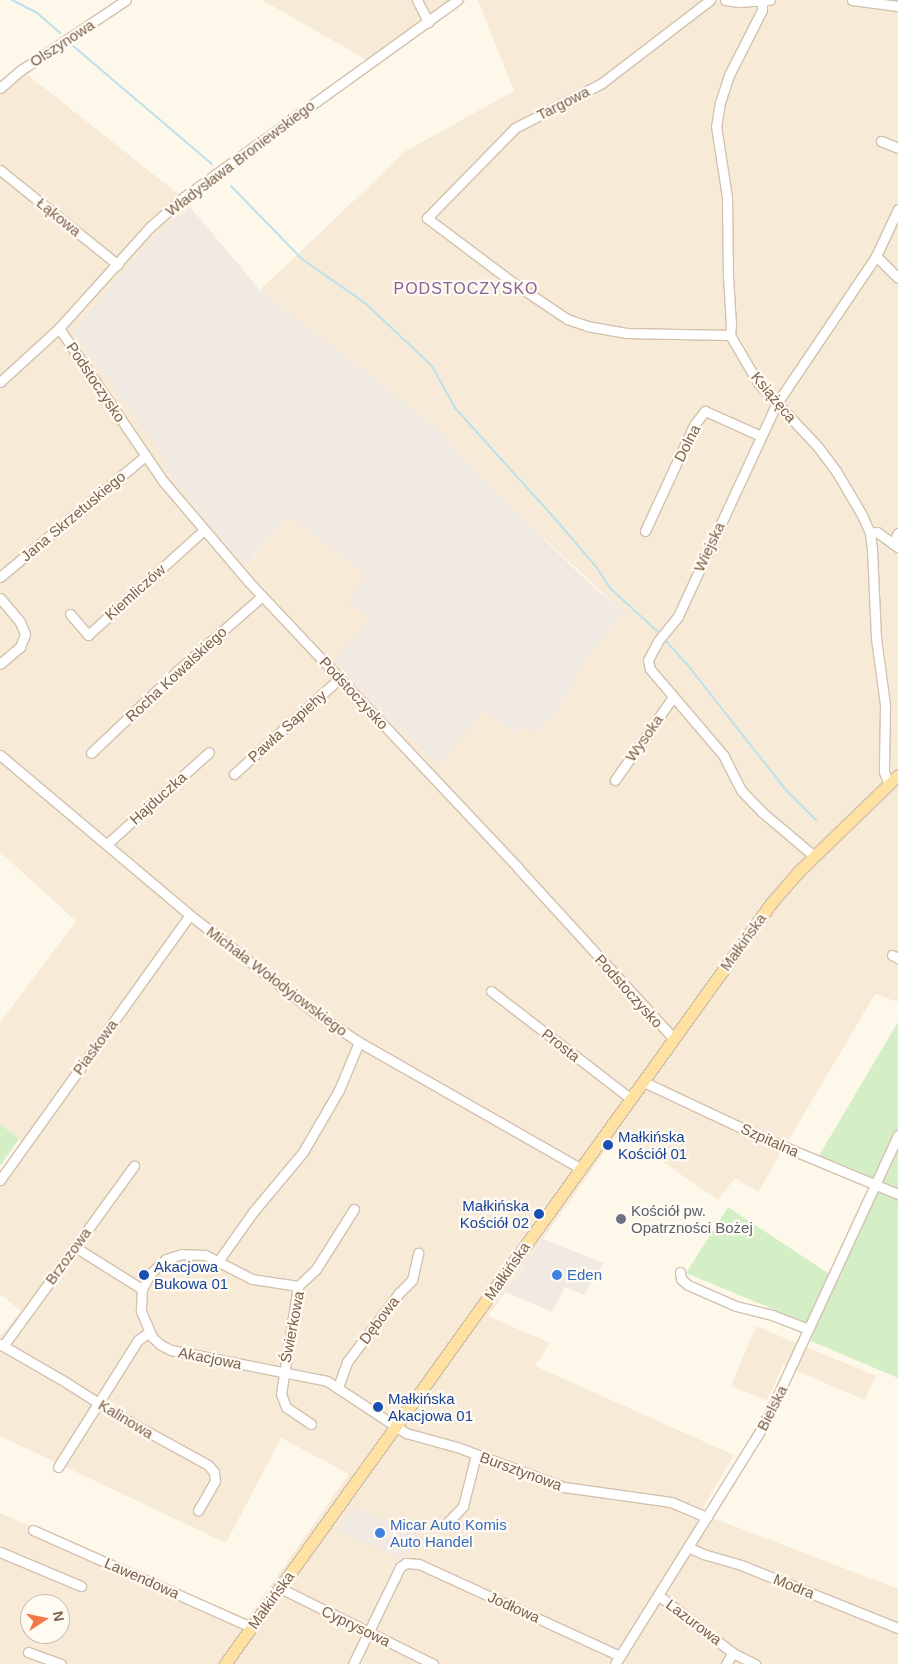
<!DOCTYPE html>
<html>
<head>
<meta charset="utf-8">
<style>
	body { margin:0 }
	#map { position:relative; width:898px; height:1664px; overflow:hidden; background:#fef8eb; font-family:Arial,sans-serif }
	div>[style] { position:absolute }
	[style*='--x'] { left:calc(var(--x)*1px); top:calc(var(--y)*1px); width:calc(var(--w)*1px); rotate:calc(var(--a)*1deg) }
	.residential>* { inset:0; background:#f7ebd8 }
	.industrial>* { inset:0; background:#f0eae3 }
	.green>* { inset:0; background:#d4efc6 }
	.stream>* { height:2px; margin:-1px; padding:0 1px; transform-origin:1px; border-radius:1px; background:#bce1eb }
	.roads { filter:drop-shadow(1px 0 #d3c1ae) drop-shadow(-1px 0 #d3c1ae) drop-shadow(0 1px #d3c1ae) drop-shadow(0 -1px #d3c1ae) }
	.minor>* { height:9px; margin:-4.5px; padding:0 4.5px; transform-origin:4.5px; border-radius:4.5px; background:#fff }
	.major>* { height:11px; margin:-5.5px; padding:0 5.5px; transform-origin:5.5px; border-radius:5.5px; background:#ffe2a1 }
	.dots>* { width:14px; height:14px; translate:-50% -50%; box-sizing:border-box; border:2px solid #fffbf3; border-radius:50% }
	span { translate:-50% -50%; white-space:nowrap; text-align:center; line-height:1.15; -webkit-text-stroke:4.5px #fffbf3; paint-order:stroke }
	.street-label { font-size:15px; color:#7d6049 }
	.transit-label { font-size:15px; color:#164399 }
	.left { translate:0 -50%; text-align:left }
	.right { translate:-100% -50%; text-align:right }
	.worship-label { font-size:15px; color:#5b616d }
	.shop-label { font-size:15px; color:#366cbe }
	.neighbourhood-label { font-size:16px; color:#8a6299; letter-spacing:1px }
	.north { position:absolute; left:20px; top:1594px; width:50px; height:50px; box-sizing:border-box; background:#fffbf3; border:1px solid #cbbdaf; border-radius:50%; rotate:79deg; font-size:14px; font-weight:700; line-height:20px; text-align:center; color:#7d6049 }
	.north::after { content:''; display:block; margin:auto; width:18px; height:22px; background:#f37845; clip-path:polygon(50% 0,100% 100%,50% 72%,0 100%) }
</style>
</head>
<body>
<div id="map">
	<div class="residential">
		<i style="clip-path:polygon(262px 0,467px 0,377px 66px)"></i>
		<i style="clip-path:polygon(evenodd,478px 0,898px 0,898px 1002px,875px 994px,758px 1192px,735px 1178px,718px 1200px,619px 1132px,488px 1316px,550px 1343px,535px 1366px,734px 1455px,700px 1513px,898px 1589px,898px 1664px,0 1664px,0 1513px,247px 1619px,349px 1474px,281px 1438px,226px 1543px,0 1436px,0 1336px,21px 1311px,0 1294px,0 1185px,27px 1146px,0 1124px,0 1022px,76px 921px,0 852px,0 92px,24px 72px,181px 196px,190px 207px,153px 237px,166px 460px,162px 463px,247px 566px,288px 515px,367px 576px,369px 618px,336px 661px,352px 678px,484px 710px,515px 733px,523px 723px,537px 734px,575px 685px,570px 681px,623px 612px,515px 511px,460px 455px,441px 431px,260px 290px,406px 151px,514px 91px,478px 0,30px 1604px,60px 1604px,60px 1634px,30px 1634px,30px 1604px)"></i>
		<i style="clip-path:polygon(756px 1326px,876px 1376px,865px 1400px,783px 1365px,767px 1401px,731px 1386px)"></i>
	</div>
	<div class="industrial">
		<i style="clip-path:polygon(190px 207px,260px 290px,441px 431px,460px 455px,515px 511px,586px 580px,623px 612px,570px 681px,575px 685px,537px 734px,523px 724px,515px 733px,484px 710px,438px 765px,401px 729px,396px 728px,335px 661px,369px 618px,348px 602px,367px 576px,288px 515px,246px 566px,201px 514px,162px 464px,166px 459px,73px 332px,153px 237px)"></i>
		<i style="clip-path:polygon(543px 1239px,604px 1263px,584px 1295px,565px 1287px,552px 1312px,505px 1292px)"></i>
		<i style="clip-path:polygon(354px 1507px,423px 1537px,422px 1542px,401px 1559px,338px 1530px)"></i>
	</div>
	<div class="green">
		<i style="clip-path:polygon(898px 1022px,898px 1378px,811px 1341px,816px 1327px,686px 1273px,728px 1207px,837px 1279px,880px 1181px,817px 1159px)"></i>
		<i style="clip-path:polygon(0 1124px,19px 1139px,0 1166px)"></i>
	</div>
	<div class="stream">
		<i style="--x:12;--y:0;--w:27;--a:27"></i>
		<i style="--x:36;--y:12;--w:32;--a:41"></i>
		<i style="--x:72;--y:45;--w:184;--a:40.4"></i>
		<i style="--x:231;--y:186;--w:102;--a:45.8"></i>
		<i style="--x:302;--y:259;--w:77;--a:34.9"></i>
		<i style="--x:365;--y:303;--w:92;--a:43.2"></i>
		<i style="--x:432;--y:366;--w:48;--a:61.3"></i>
		<i style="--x:455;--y:408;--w:152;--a:47.9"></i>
		<i style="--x:557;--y:521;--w:62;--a:49.6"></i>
		<i style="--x:597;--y:568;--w:24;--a:57"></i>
		<i style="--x:610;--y:588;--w:67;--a:42.6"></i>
		<i style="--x:665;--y:640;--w:31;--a:48"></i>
		<i style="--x:686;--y:663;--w:160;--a:51.8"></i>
		<i style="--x:785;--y:789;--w:44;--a:45"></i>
	</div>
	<div class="roads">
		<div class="minor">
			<i style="--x:417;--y:0;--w:25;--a:63"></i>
			<i style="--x:710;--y:0;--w:136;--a:142.5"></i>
			<i style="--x:602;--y:83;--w:98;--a:152.7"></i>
			<i style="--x:515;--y:128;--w:126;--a:134.4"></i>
			<i style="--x:427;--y:218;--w:110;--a:36.9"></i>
			<i style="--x:515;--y:284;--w:63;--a:33.9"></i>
			<i style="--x:567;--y:319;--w:21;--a:19"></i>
			<i style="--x:587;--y:326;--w:40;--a:10"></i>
			<i style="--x:626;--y:333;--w:104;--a:1.1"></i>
			<i style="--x:725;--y:0;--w:14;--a:8"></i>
			<i style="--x:739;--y:2;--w:31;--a:-4"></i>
			<i style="--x:852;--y:0;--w:46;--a:7.4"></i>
			<i style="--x:762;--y:1;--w:9;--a:90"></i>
			<i style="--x:762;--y:10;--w:73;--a:116.9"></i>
			<i style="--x:729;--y:75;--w:28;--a:108"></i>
			<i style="--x:720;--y:102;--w:24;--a:99"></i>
			<i style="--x:716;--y:126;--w:72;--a:81.2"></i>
			<i style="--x:727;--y:197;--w:80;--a:89.3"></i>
			<i style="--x:728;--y:277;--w:48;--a:86.4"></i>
			<i style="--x:731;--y:325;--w:10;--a:96"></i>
			<i style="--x:730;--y:335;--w:56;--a:59.7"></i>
			<i style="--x:758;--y:383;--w:88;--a:46.8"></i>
			<i style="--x:818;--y:447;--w:30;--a:53"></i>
			<i style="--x:836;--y:471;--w:51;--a:59.4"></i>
			<i style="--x:862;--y:515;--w:20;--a:66"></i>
			<i style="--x:870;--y:533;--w:17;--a:83"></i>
			<i style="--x:872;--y:550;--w:88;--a:87.4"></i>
			<i style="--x:876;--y:638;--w:68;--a:82.3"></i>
			<i style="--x:885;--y:705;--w:67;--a:90.9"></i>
			<i style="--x:884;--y:772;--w:13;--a:67"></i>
			<i style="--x:0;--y:88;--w:28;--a:-41"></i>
			<i style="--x:21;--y:70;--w:126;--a:-33.7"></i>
			<i style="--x:881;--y:141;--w:18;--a:22"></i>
			<i style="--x:0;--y:170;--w:151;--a:38.8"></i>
			<i style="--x:876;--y:256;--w:31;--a:45"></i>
			<i style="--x:59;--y:328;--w:185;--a:55.8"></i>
			<i style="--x:163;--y:481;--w:131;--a:49.6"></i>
			<i style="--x:248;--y:581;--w:394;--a:46.7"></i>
			<i style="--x:518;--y:868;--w:231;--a:47.6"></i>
			<i style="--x:0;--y:382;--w:80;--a:-42.5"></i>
			<i style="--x:59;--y:328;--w:136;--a:-48"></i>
			<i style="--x:150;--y:227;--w:45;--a:-41.4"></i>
			<i style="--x:184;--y:197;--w:337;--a:-35.8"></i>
			<i style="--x:645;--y:531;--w:117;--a:-65.2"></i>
			<i style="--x:694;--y:425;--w:18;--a:-52"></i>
			<i style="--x:705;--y:411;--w:61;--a:24.1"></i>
			<i style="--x:870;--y:533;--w:7;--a:-8"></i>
			<i style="--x:877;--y:532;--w:26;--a:36"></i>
			<i style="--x:893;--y:544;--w:12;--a:-66"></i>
			<i style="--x:0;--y:577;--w:189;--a:-39.8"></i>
			<i style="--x:0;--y:598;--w:31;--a:50"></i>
			<i style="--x:20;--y:622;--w:13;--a:67"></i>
			<i style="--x:25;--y:634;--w:14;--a:111"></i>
			<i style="--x:20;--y:647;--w:26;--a:140"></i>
			<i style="--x:70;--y:614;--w:28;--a:49"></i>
			<i style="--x:88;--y:635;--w:156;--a:-42.2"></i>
			<i style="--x:91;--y:753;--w:119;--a:-43.6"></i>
			<i style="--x:177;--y:671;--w:113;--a:-41.4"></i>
			<i style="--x:0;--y:755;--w:248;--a:40.1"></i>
			<i style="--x:190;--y:915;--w:157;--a:38"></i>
			<i style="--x:314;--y:1012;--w:54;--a:33.7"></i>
			<i style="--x:359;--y:1042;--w:254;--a:29.7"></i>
			<i style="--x:234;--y:774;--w:143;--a:-42.2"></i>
			<i style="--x:615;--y:780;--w:101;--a:-55.1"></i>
			<i style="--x:107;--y:844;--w:137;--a:-42"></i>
			<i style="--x:814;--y:856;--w:68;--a:-139.8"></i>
			<i style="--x:762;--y:812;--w:30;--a:-134"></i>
			<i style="--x:741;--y:790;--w:38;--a:-117"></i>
			<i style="--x:724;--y:756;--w:114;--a:-130.4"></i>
			<i style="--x:650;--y:669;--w:9;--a:-103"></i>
			<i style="--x:648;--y:660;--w:21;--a:-62"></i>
			<i style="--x:658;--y:641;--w:32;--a:-51"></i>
			<i style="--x:678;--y:616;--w:235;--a:-65.1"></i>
			<i style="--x:777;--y:403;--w:177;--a:-56"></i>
			<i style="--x:876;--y:256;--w:52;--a:-64.9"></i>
			<i style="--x:892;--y:955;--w:7;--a:27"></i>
			<i style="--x:491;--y:991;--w:177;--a:37.6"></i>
			<i style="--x:644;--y:1082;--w:129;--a:25.2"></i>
			<i style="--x:761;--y:1137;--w:148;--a:22.6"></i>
			<i style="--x:0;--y:1180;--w:326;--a:-54.4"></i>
			<i style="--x:75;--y:1247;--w:79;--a:32.1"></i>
			<i style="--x:219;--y:1260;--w:59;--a:-54.7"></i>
			<i style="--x:253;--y:1212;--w:78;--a:-50.2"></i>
			<i style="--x:303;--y:1152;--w:72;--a:-59.9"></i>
			<i style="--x:339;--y:1090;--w:52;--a:-67.4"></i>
			<i style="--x:680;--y:1272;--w:7;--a:82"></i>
			<i style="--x:681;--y:1279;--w:9;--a:41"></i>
			<i style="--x:688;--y:1285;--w:52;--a:23.6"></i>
			<i style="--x:736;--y:1306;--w:37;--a:14"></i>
			<i style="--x:772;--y:1315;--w:39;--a:21"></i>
			<i style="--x:298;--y:1286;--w:47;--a:-171.3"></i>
			<i style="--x:252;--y:1279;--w:53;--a:-152.9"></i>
			<i style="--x:205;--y:1255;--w:23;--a:-178"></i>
			<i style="--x:182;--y:1254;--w:17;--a:163"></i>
			<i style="--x:166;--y:1259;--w:22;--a:137"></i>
			<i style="--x:150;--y:1274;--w:17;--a:118"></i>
			<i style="--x:142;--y:1289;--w:22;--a:93"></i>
			<i style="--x:141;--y:1311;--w:28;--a:67"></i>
			<i style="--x:152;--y:1337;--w:12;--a:42"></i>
			<i style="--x:161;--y:1345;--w:11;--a:27"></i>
			<i style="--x:171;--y:1350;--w:159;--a:11.2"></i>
			<i style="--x:327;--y:1381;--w:95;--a:33.4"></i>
			<i style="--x:406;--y:1433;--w:53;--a:15.4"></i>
			<i style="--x:457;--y:1447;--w:114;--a:20.5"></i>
			<i style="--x:564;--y:1487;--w:108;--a:8"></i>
			<i style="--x:671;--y:1502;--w:39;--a:23"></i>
			<i style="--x:0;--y:1344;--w:78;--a:30.2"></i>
			<i style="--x:67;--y:1383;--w:62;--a:32.4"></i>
			<i style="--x:119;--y:1416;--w:102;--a:28.8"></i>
			<i style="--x:208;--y:1465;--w:9;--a:49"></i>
			<i style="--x:214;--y:1472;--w:9;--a:84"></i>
			<i style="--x:215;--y:1481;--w:34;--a:120"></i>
			<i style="--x:3;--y:1346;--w:223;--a:-54"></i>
			<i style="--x:338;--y:1387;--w:27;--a:-70"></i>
			<i style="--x:347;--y:1362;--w:86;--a:-53"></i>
			<i style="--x:399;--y:1293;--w:18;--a:-45"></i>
			<i style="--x:412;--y:1280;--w:28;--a:-77"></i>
			<i style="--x:311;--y:1424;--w:30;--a:-146"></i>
			<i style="--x:286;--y:1407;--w:14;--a:-111"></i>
			<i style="--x:281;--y:1394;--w:109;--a:-81.1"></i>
			<i style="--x:298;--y:1286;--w:25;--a:-43"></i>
			<i style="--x:316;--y:1269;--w:71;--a:-57.7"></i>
			<i style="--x:58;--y:1467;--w:150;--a:-57.8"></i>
			<i style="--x:138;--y:1340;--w:14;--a:-36"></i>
			<i style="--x:444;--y:1526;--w:28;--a:-46"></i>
			<i style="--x:463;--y:1506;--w:53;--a:-75.7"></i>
			<i style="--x:33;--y:1530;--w:239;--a:24"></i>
			<i style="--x:688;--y:1547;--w:17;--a:25"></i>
			<i style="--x:703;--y:1554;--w:40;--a:16"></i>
			<i style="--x:741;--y:1565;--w:169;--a:21.9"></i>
			<i style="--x:0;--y:1552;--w:88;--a:22.8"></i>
			<i style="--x:280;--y:1588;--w:171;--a:26.4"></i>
			<i style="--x:658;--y:1595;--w:95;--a:37.7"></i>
			<i style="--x:733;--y:1653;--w:25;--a:27"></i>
			<i style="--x:28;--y:1652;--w:35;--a:20"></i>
			<i style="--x:353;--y:1664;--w:108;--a:-64.1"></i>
			<i style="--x:400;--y:1567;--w:7;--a:-34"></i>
			<i style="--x:406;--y:1563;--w:13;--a:4"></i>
			<i style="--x:419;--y:1564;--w:221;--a:24.6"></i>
			<i style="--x:615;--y:1664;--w:282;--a:-58.1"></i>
			<i style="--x:764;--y:1425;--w:319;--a:-65.2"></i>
			<i style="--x:726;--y:1664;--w:13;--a:-58"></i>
		</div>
		<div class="major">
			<i style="--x:225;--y:1664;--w:938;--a:-54.33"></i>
			<i style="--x:772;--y:902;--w:38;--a:-49"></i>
			<i style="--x:797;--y:873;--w:141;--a:-44.1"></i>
		</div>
	</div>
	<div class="dots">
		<i style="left:608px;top:1145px;background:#1a4fb4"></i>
		<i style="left:539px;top:1214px;background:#1a4fb4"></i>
		<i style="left:621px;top:1219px;background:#6b7280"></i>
		<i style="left:144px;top:1275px;background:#1a4fb4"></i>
		<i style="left:557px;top:1275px;background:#3f7fe0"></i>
		<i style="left:378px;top:1407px;background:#1a4fb4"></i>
		<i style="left:380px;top:1533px;background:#3f7fe0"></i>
	</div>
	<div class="street-label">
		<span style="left:62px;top:43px;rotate:-33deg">Olszynowa</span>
		<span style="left:563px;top:103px;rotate:-27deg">Targowa</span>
		<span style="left:240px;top:158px;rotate:-37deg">Władysława Broniewskiego</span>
		<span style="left:59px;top:217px;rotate:39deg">Łąkowa</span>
		<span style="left:96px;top:382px;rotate:56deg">Podstoczysko</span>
		<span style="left:774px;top:397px;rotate:50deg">Książęca</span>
		<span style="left:687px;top:443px;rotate:-63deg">Dolna</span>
		<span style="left:73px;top:516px;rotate:-40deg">Jana Skrzetuskiego</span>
		<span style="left:709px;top:547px;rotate:-65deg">Wiejska</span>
		<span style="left:135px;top:592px;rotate:-42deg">Kiemliczów</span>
		<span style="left:176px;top:674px;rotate:-43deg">Rocha Kowalskiego</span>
		<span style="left:354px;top:693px;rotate:47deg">Podstoczysko</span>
		<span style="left:287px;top:726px;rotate:-42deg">Pawła Sapiehy</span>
		<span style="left:644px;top:738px;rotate:-55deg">Wysoka</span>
		<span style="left:158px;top:798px;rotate:-42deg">Hajduczka</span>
		<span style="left:743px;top:942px;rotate:-54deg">Małkińska</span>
		<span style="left:277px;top:981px;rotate:37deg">Michała Wołodyjowskiego</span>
		<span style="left:629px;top:991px;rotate:48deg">Podstoczysko</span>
		<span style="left:561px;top:1045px;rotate:38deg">Prosta</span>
		<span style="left:95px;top:1047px;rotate:-54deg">Piaskowa</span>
		<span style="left:770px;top:1140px;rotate:24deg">Szpitalna</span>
		<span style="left:68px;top:1256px;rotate:-54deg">Brzozowa</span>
		<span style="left:507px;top:1271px;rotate:-55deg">Małkińska</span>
		<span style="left:379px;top:1320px;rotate:-53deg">Dębowa</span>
		<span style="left:292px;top:1327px;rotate:-79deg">Świerkowa</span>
		<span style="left:210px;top:1358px;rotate:11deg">Akacjowa</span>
		<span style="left:772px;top:1408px;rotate:-63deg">Bielska</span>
		<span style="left:126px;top:1419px;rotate:31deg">Kalinowa</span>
		<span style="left:521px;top:1471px;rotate:20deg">Bursztynowa</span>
		<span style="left:142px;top:1578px;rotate:24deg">Lawendowa</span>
		<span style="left:794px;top:1586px;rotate:22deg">Modra</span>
		<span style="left:271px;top:1600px;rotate:-54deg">Małkińska</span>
		<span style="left:514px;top:1607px;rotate:24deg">Jodłowa</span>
		<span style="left:694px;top:1622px;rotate:37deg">Lazurowa</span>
		<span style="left:356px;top:1626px;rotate:26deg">Cyprysowa</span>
	</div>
	<div class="transit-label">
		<span class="left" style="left:618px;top:1145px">Małkińska<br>Kościół 01</span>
		<span class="right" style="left:529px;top:1214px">Małkińska<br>Kościół 02</span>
		<span class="left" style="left:154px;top:1275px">Akacjowa<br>Bukowa 01</span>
		<span class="left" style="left:388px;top:1407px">Małkińska<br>Akacjowa 01</span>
	</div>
	<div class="worship-label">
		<span class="left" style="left:631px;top:1219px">Kościół pw.<br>Opatrzności Bożej</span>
	</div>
	<div class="shop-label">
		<span class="left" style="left:567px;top:1275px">Eden</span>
		<span class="left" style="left:390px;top:1533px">Micar Auto Komis<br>Auto Handel</span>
	</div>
	<div class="neighbourhood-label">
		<span style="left:466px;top:289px">PODSTOCZYSKO</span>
	</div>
	<div class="north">N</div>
</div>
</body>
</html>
